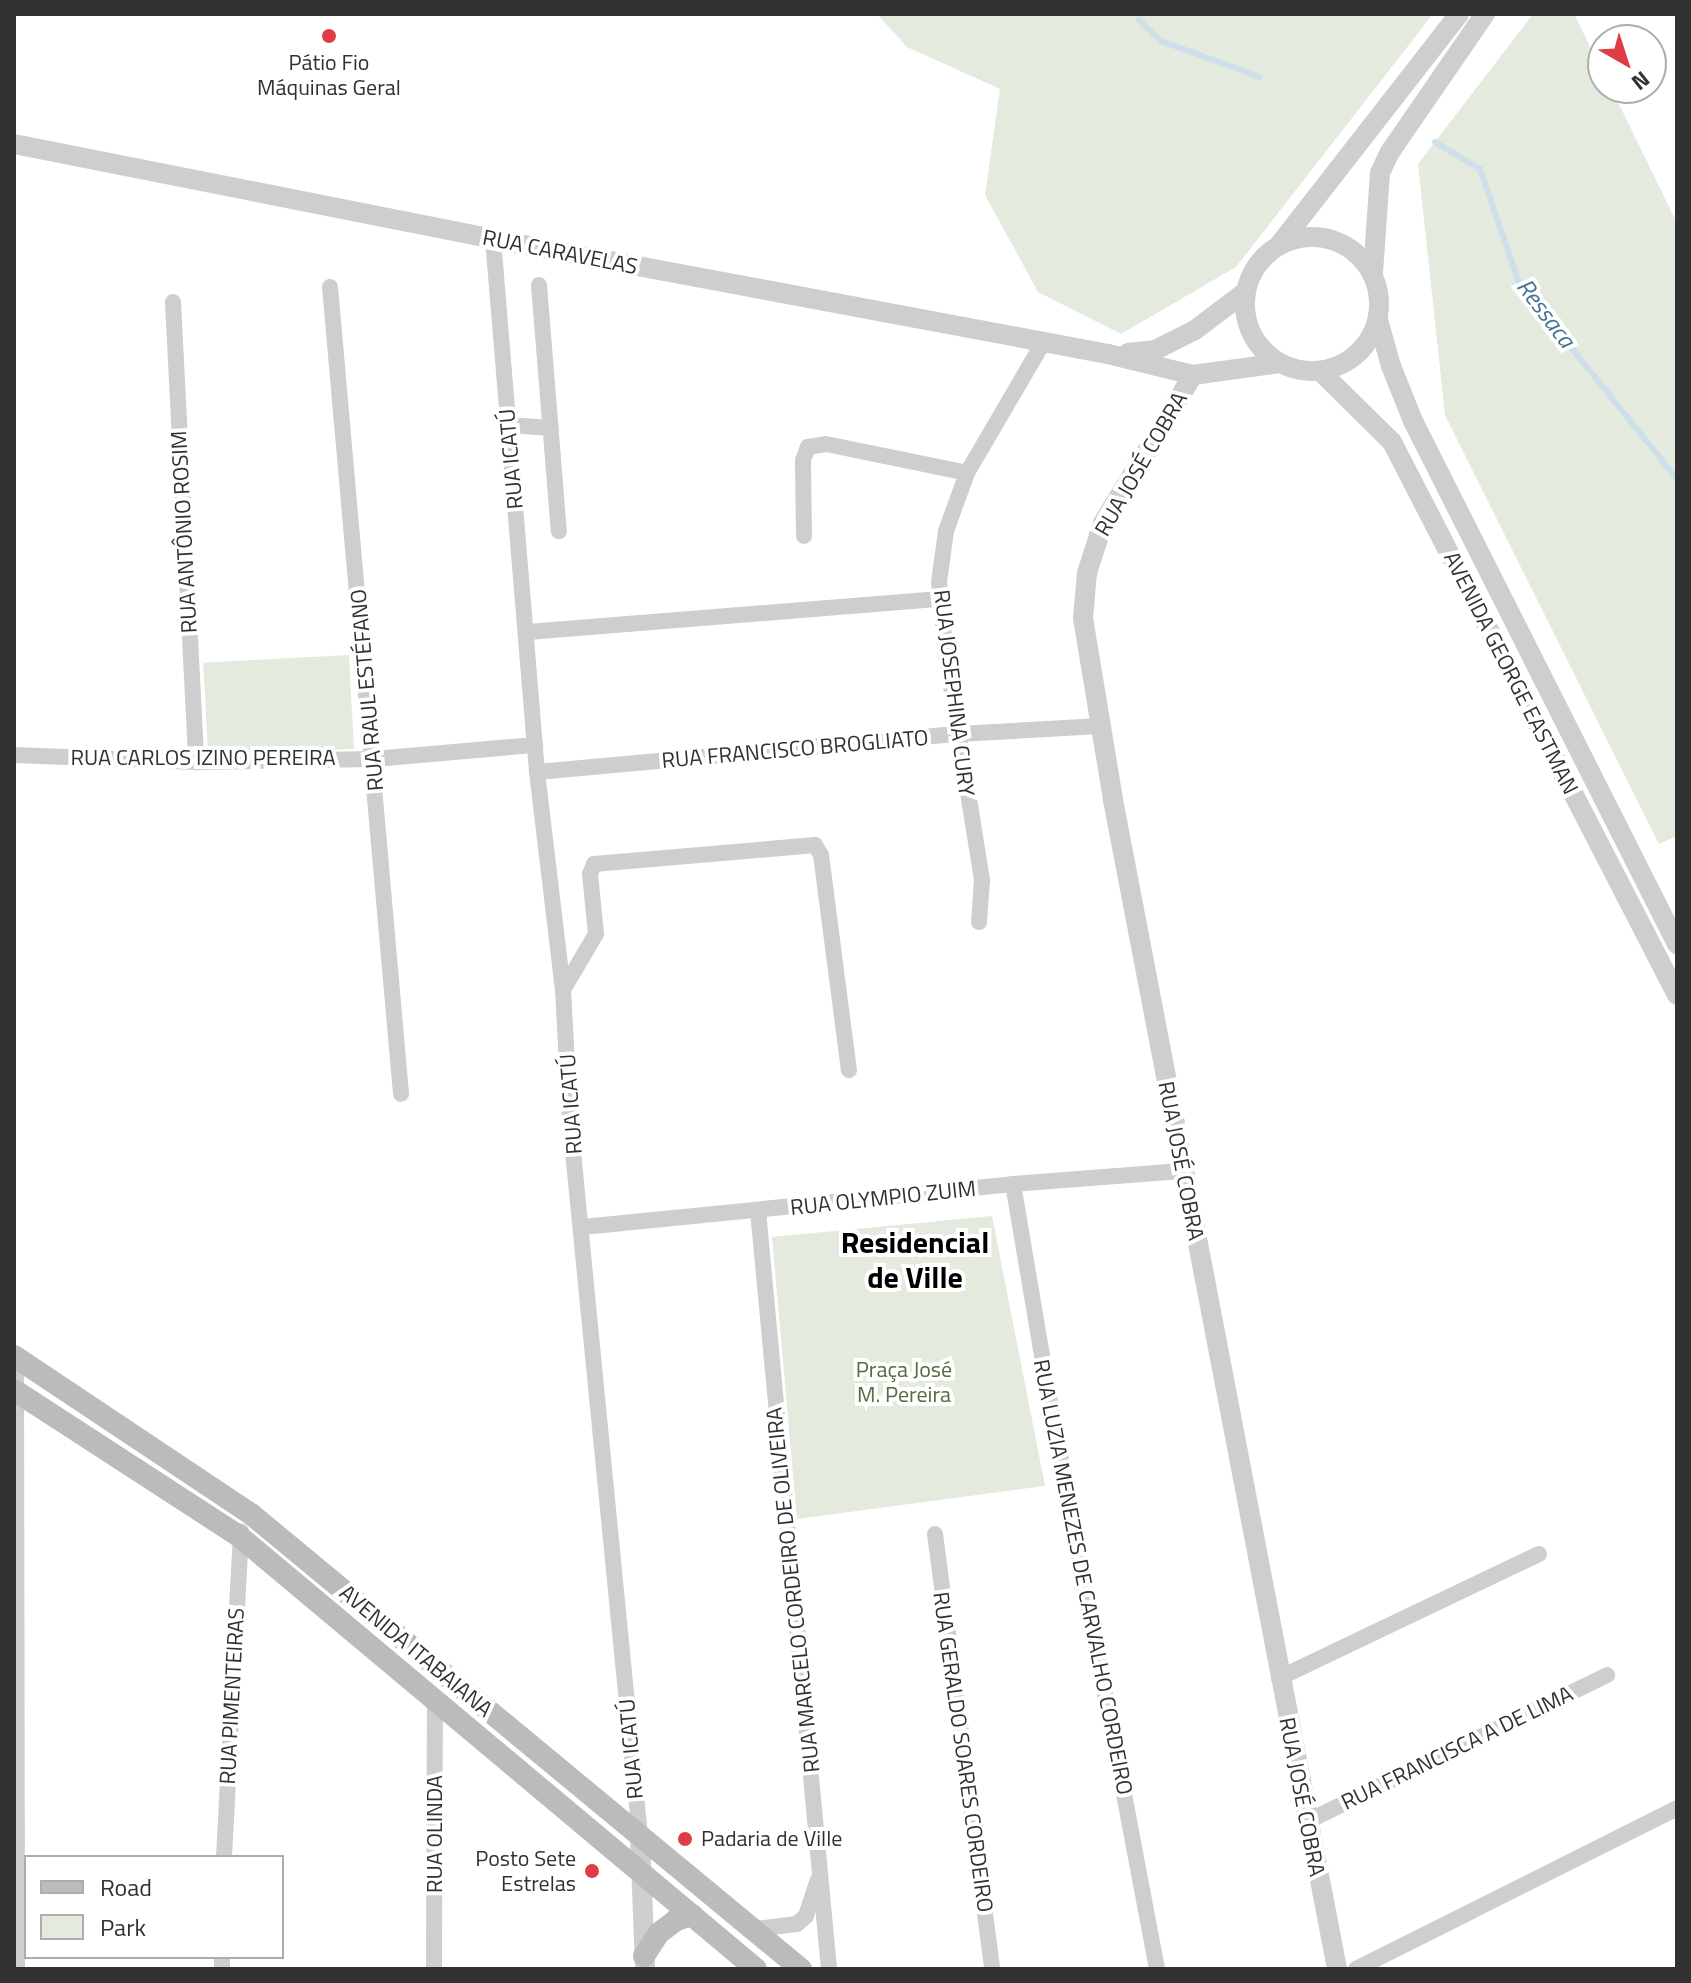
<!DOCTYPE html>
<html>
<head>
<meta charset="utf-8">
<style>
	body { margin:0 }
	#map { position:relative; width:1691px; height:1983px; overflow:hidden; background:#fff; font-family:"Titillium Web",sans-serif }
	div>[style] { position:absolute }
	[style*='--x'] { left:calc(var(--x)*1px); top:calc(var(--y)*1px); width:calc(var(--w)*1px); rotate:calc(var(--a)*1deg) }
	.green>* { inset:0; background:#e4eadd; transform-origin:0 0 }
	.stream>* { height:6px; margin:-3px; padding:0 3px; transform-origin:3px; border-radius:3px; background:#cedfec }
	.minor>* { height:16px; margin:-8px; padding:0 8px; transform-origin:8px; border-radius:8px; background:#cecece }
	.tertiary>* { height:20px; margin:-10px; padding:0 10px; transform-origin:10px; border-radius:10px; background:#cecece }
	.tertiary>.ring { margin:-10px; padding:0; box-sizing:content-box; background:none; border:20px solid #cecece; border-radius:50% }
	.secondary>* { height:22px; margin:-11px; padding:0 11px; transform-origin:11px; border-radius:11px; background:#bbb }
	.dots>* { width:22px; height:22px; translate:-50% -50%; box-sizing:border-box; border:4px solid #fff; border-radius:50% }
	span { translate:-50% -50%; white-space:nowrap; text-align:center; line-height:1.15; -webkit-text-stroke:8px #fff; paint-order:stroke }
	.poi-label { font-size:22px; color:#313131 }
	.left { translate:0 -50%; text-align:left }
	.right { translate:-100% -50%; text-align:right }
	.street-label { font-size:22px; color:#313131 }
	.park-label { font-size:22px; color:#536c40 }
	.water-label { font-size:24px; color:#417091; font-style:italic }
	.district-label { font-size:30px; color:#000; font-weight:700 }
	.frame { position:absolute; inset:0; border:16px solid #313131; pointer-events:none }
	.legend { position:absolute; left:24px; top:1855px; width:260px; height:104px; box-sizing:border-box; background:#fff; border:2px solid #adadad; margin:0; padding:10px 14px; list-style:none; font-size:24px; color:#313131 }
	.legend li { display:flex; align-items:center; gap:16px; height:40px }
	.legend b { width:40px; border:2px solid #adadad }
	.north { position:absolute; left:1587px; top:24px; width:80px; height:80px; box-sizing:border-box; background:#fff; border:2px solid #adadad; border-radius:50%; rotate:141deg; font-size:22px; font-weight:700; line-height:32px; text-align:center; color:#313131 }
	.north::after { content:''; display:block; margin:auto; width:28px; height:36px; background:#df3d45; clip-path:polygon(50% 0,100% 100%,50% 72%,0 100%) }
</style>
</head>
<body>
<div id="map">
	<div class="green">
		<i style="clip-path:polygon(877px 14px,1433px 14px,1236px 267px,1121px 334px,1038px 292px,985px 195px,1000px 89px,907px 47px)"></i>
		<i style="clip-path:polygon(1533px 14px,1574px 14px,1603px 73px,1603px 88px,1611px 88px,1677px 223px,1677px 836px,1659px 844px,1445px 415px,1418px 164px)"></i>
		<i style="left:349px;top:655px;width:94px;height:146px;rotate:87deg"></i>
		<i style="clip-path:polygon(992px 1216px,1045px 1486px,797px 1519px,772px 1237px)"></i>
	</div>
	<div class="stream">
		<i style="--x:1139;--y:20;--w:30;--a:44"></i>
		<i style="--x:1161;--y:41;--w:105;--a:20"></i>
		<i style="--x:1435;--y:142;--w:52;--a:31"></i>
		<i style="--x:1480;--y:169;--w:120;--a:71.1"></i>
		<i style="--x:1519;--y:283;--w:252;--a:51.1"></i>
	</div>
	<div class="minor">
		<i style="--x:493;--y:239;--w:535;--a:85.28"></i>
		<i style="--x:537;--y:772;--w:220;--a:83.2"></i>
		<i style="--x:563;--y:990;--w:131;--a:86.9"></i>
		<i style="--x:570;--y:1121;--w:718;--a:84.41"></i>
		<i style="--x:539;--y:285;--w:247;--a:85.4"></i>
		<i style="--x:330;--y:287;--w:810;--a:84.97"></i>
		<i style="--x:173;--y:302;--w:461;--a:87.1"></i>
		<i style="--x:508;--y:425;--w:43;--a:4"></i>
		<i style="--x:804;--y:536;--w:76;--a:-90.8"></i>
		<i style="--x:803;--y:460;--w:14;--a:-69"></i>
		<i style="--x:808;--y:447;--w:18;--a:-9"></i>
		<i style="--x:826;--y:444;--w:144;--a:11.6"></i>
		<i style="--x:528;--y:632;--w:413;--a:-4.6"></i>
		<i style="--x:14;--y:755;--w:182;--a:2.2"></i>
		<i style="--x:196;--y:762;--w:178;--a:-1"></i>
		<i style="--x:374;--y:759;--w:162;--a:-5"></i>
		<i style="--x:537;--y:772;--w:423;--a:-5.2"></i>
		<i style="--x:958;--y:734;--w:142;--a:-3.2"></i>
		<i style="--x:979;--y:922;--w:42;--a:-85.9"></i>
		<i style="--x:982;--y:880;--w:227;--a:-99.1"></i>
		<i style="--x:946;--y:656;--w:74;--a:-95.4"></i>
		<i style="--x:939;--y:582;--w:51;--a:-82.2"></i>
		<i style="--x:946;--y:531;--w:62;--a:-70.1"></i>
		<i style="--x:967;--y:473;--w:151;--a:-59.7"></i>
		<i style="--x:563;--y:990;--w:65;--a:-59.5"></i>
		<i style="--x:596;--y:934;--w:60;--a:-95.7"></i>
		<i style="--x:590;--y:874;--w:11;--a:-68"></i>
		<i style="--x:594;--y:864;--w:222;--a:-4.9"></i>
		<i style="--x:815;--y:845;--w:12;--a:59"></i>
		<i style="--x:821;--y:855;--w:217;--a:82.6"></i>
		<i style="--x:1013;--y:1184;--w:210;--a:80.4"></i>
		<i style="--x:1048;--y:1391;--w:588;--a:79.32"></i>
		<i style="--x:758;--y:1211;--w:761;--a:84.65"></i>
		<i style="--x:583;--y:1227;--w:432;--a:-5.7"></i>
		<i style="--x:1013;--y:1184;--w:169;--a:-4.4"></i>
		<i style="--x:935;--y:1534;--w:439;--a:82.5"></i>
		<i style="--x:1279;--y:1678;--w:288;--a:-25.5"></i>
		<i style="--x:1306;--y:1822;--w:335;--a:-26"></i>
		<i style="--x:224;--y:1857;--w:326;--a:-87"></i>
		<i style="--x:756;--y:1929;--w:41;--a:-7"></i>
		<i style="--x:797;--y:1924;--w:12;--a:-42"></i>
		<i style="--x:806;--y:1916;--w:38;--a:-72"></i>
		<i style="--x:222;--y:1957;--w:12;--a:90"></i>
		<i style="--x:434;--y:1969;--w:270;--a:-89.8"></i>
		<i style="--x:1356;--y:1969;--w:359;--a:-26.6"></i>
	</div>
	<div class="tertiary">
		<i style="--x:14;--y:144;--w:488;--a:11.2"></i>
		<i style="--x:493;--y:239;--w:626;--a:10.59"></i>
		<i style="--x:1108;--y:354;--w:88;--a:13.9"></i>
		<i style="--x:1193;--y:375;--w:87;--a:-7.9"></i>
		<i class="ring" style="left:1245px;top:237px;width:114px;height:114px"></i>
		<i style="--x:1280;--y:244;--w:291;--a:-52.1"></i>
		<i style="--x:1373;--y:273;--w:100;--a:-86"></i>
		<i style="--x:1380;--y:173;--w:23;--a:-65"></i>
		<i style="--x:1390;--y:152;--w:168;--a:-55.5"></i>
		<i style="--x:1378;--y:320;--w:48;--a:74.2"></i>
		<i style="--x:1391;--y:366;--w:59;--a:68.2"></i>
		<i style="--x:1413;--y:421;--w:586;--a:63.22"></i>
		<i style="--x:1128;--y:353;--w:27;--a:-6"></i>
		<i style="--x:1155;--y:350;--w:45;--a:-26.6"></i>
		<i style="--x:1195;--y:330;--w:63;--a:-37.2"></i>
		<i style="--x:1320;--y:371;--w:101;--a:44.6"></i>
		<i style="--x:1392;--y:442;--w:622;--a:62.73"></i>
		<i style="--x:1193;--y:375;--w:173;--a:121.3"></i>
		<i style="--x:1103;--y:523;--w:52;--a:107.7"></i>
		<i style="--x:1087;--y:573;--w:45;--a:95.1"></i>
		<i style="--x:1083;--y:618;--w:184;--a:80.6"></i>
		<i style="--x:1113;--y:800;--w:1190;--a:79.15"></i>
		<i style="--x:14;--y:1371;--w:598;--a:89.9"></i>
		<i style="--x:640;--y:1836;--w:133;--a:87.8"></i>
	</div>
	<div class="secondary">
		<i style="--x:14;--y:1356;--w:285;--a:33.7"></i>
		<i style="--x:251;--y:1514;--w:714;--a:39.6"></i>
		<i style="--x:14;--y:1390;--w:268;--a:33"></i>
		<i style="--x:239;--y:1536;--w:674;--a:39.95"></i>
		<i style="--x:644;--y:1956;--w:27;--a:-57"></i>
		<i style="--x:659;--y:1933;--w:21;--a:-37"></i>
		<i style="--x:676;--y:1920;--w:17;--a:-17"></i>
	</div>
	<div class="dots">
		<i style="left:329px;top:36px;background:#df3d45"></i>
		<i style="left:685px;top:1839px;background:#df3d45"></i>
		<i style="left:592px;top:1871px;background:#df3d45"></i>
	</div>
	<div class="poi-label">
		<span style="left:329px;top:75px">Pátio Fio<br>Máquinas Geral</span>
		<span class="left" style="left:701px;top:1839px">Padaria de Ville</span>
		<span class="right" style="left:576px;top:1871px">Posto Sete<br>Estrelas</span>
	</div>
	<div class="street-label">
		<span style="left:560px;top:252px;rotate:11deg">RUA CARAVELAS</span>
		<span style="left:511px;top:459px;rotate:-95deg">RUA ICATÚ</span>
		<span style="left:1141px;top:464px;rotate:-60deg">RUA JOSÉ COBRA</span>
		<span style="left:184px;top:532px;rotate:-93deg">RUA ANTÔNIO ROSIM</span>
		<span style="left:1511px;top:673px;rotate:63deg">AVENIDA GEORGE EASTMAN</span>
		<span style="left:367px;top:690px;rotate:-95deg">RUA RAUL ESTÉFANO</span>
		<span style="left:954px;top:693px;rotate:83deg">RUA JOSEPHINA CURY</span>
		<span style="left:795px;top:749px;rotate:-5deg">RUA FRANCISCO BROGLIATO</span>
		<span style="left:203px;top:758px">RUA CARLOS IZINO PEREIRA</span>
		<span style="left:571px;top:1104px;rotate:-94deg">RUA ICATÚ</span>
		<span style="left:1181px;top:1161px;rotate:79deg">RUA JOSÉ COBRA</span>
		<span style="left:883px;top:1198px;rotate:-6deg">RUA OLYMPIO ZUIM</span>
		<span style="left:1083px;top:1577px;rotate:79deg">RUA LUZIA MENEZES DE CARVALHO CORDEIRO</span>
		<span style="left:793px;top:1590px;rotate:-96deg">RUA MARCELO CORDEIRO DE OLIVEIRA</span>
		<span style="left:416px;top:1651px;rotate:40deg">AVENIDA ITABAIANA</span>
		<span style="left:232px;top:1696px;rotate:-87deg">RUA PIMENTEIRAS</span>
		<span style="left:1457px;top:1748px;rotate:-26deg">RUA FRANCISCA A DE LIMA</span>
		<span style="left:631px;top:1749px;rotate:-95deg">RUA ICATÚ</span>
		<span style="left:963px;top:1752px;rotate:82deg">RUA GERALDO SOARES CORDEIRO</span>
		<span style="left:1302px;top:1797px;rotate:79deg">RUA JOSÉ COBRA</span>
		<span style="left:435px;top:1834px;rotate:-90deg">RUA OLINDA</span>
	</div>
	<div class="park-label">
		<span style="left:904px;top:1382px">Praça José<br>M. Pereira</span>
	</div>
	<div class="water-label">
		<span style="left:1546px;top:313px;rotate:53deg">Ressaca</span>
	</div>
	<div class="district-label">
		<span style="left:915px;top:1259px">Residencial<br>de Ville</span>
	</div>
	<div class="frame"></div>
	<ul class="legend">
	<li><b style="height:10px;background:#bbb"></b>Road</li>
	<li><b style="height:22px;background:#e4eadd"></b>Park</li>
	</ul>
	<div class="north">N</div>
</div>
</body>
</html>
